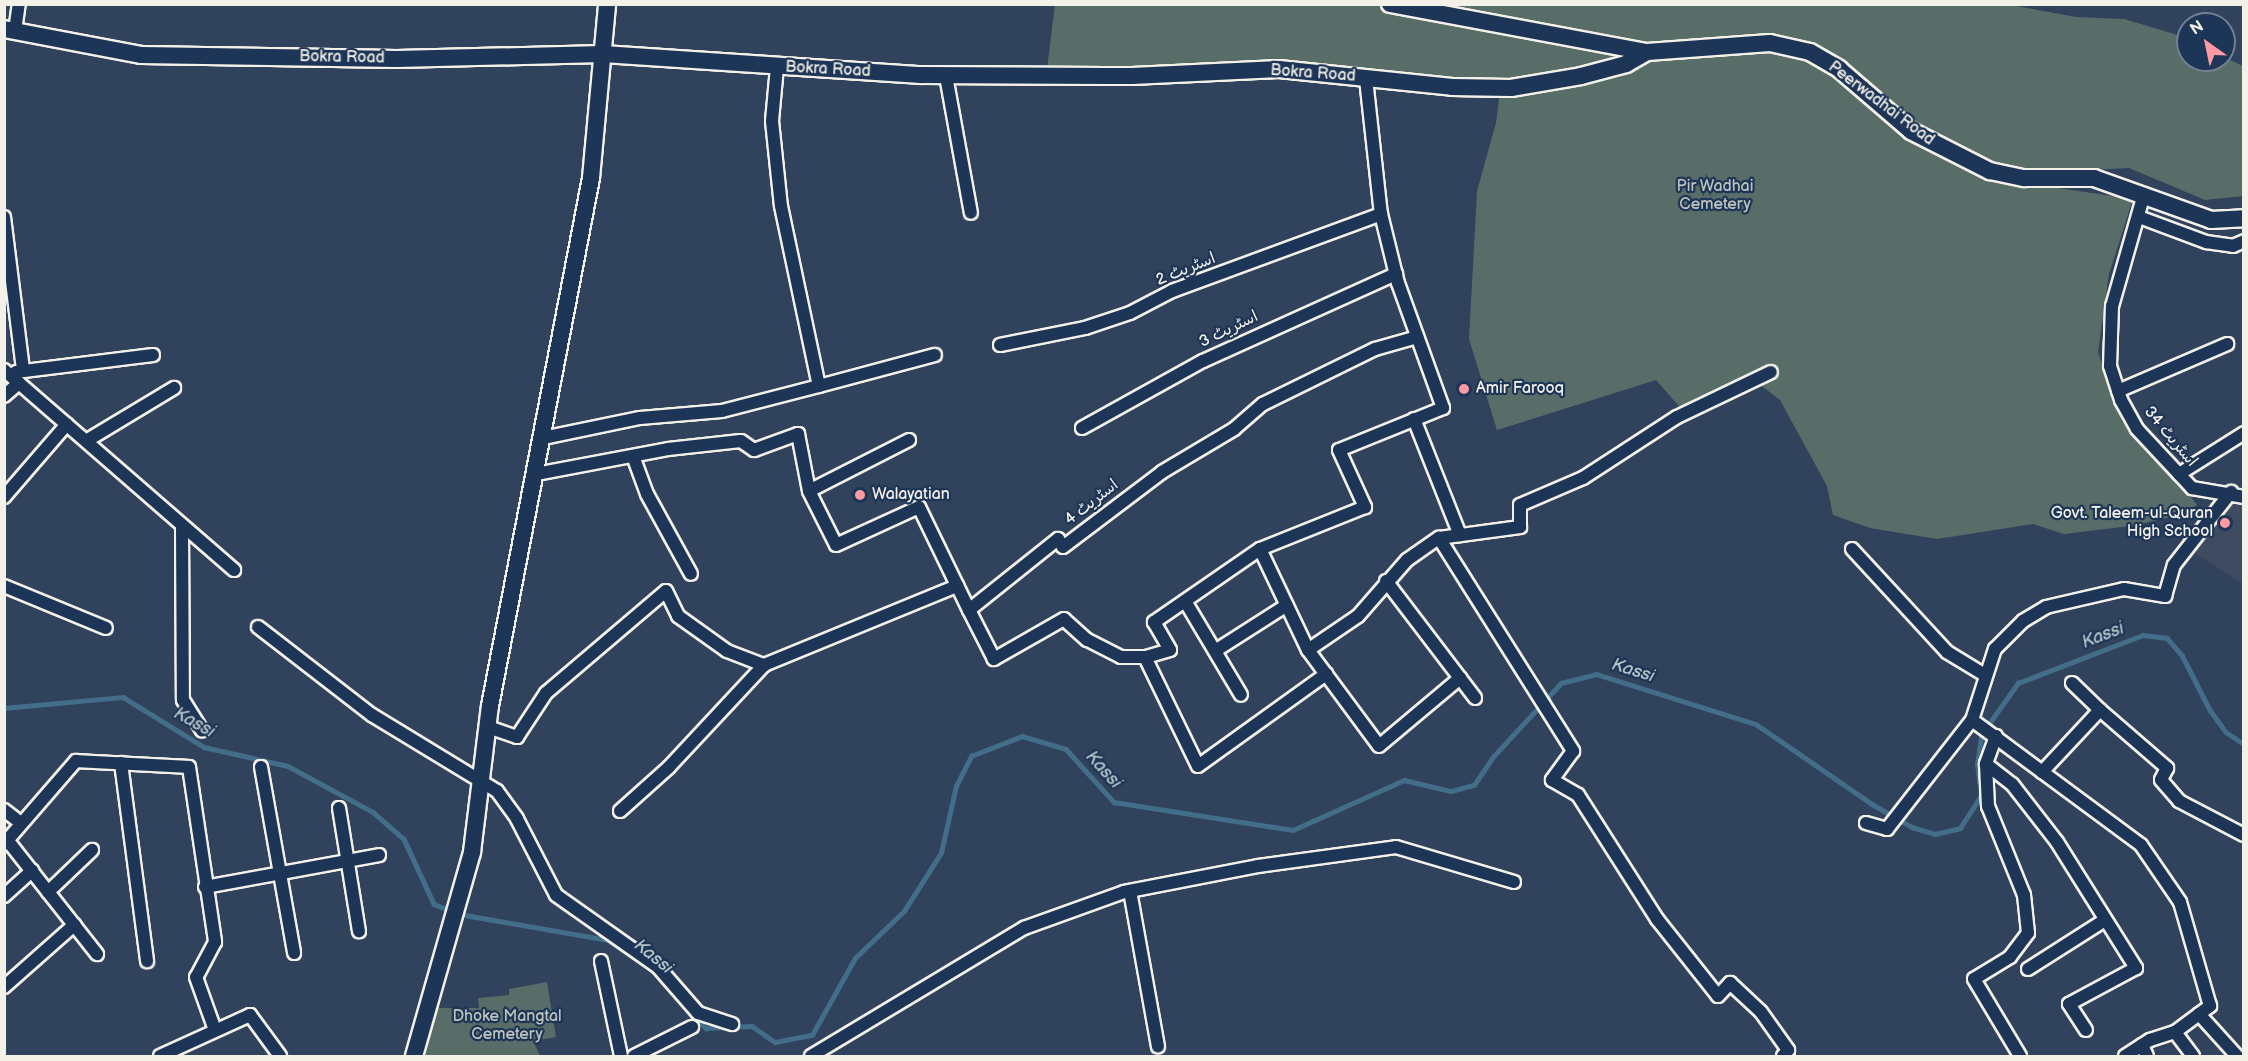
<!DOCTYPE html>
<html>
<head>
<meta charset="utf-8">
<style>
	body { margin:0 }
	#map { position:relative; width:2248px; height:1061px; overflow:hidden; background:#31425d; font-family:"Balsamiq Sans","Playpen Sans Arabic",sans-serif }
	div>[style] { position:absolute }
	[style*='--x'] { left:calc(var(--x)*1px); top:calc(var(--y)*1px); width:calc(var(--w)*1px); rotate:calc(var(--a)*1deg) }
	.built>* { inset:0; background:#3f4b61 }
	.green>* { inset:0; background:#596d68 }
	.stream>* { height:4.5px; margin:-2.25px; padding:0 2.25px; transform-origin:2.25px; border-radius:2.25px; background:#436e89 }
	.roads { filter:drop-shadow(2px 0 #f4f1e8) drop-shadow(-2px 0 #f4f1e8) drop-shadow(0 2px #f4f1e8) drop-shadow(0 -2px #f4f1e8) }
	.street>* { height:12px; margin:-6px; padding:0 6px; transform-origin:6px; border-radius:6px; background:#1d3557 }
	.secondary>* { height:16px; margin:-8px; padding:0 8px; transform-origin:8px; border-radius:8px; background:#1d3557 }
	.dots>* { width:16px; height:16px; translate:-50% -50%; box-sizing:border-box; border:3px solid #1d3557; border-radius:50% }
	span { translate:-50% -50%; white-space:nowrap; text-align:center; line-height:1.15; -webkit-text-stroke:4.5px #1d3557; paint-order:stroke }
	.street-label { font-size:16px; color:#f4f1e8 }
	.park-label { font-size:16px; color:#bec3bb }
	.poi-label { font-size:16px; color:#f4f1e8 }
	.left { translate:0 -50%; text-align:left }
	.right { translate:-100% -50%; text-align:right }
	.water-label { font-size:18px; color:#b6c3c7; font-style:italic }
	.frame { position:absolute; inset:0; border:6px solid #f4f1e8; pointer-events:none }
	.north { position:absolute; left:2176px; top:12px; width:60px; height:60px; box-sizing:border-box; background:#1d3557; border:2px solid #738091; border-radius:50%; rotate:327deg; font-size:16px; font-weight:700; line-height:24px; text-align:center; color:#f4f1e8 }
	.north::after { content:''; display:block; margin:auto; width:21px; height:27px; background:#ff9aa2; clip-path:polygon(50% 0,100% 100%,50% 72%,0 100%) }
</style>
</head>
<body>
<div id="map">
	<div class="built">
		<i style="clip-path:polygon(2231px 492px,2243px 497px,2243px 584px,2187px 548px)"></i>
	</div>
	<div class="green">
		<i style="clip-path:polygon(1055px 4px,2005px 4px,2076px 17px,2124px 19px,2181px 36px,2188px 40px,2188px 60px,2224px 57px,2243px 66px,2243px 196px,2205px 200px,2129px 168px,1976px 176px,2133px 199px,2109px 274px,2098px 352px,2122px 421px,2164px 462px,2197px 505px,2181px 515px,2130px 526px,2064px 534px,2033px 524px,1937px 539px,1870px 528px,1833px 515px,1827px 486px,1780px 400px,1758px 383px,1685px 413px,1656px 380px,1497px 430px,1469px 339px,1477px 191px,1496px 123px,1501px 83px,1359px 67px,1255px 63px,1047px 69px)"></i>
		<i style="clip-path:polygon(547px 982px,556px 1037px,533px 1041px,540px 1056px,419px 1056px,433px 1008px,479px 1008px,478px 998px,509px 995px,509px 989px)"></i>
	</div>
	<div class="stream">
		<i style="--x:4;--y:708;--w:120;--a:-5.3"></i>
		<i style="--x:123;--y:697;--w:95;--a:31.7"></i>
		<i style="--x:204;--y:747;--w:86;--a:12.7"></i>
		<i style="--x:288;--y:766;--w:97;--a:28.4"></i>
		<i style="--x:373;--y:812;--w:41;--a:41.1"></i>
		<i style="--x:404;--y:839;--w:72;--a:65.2"></i>
		<i style="--x:434;--y:904;--w:18;--a:22"></i>
		<i style="--x:459;--y:914;--w:151;--a:9.9"></i>
		<i style="--x:608;--y:940;--w:52;--a:34"></i>
		<i style="--x:651;--y:969;--w:39;--a:48"></i>
		<i style="--x:693;--y:1016;--w:18;--a:43"></i>
		<i style="--x:706;--y:1028;--w:46;--a:-2.5"></i>
		<i style="--x:752;--y:1026;--w:28;--a:35"></i>
		<i style="--x:775;--y:1042;--w:38;--a:-11"></i>
		<i style="--x:812;--y:1035;--w:88;--a:-60.8"></i>
		<i style="--x:855;--y:958;--w:68;--a:-43.8"></i>
		<i style="--x:904;--y:911;--w:69;--a:-57.5"></i>
		<i style="--x:941;--y:853;--w:69;--a:-77.4"></i>
		<i style="--x:956;--y:786;--w:34;--a:-63"></i>
		<i style="--x:971;--y:756;--w:55;--a:-21.4"></i>
		<i style="--x:1022;--y:736;--w:46;--a:16.5"></i>
		<i style="--x:1066;--y:749;--w:72;--a:47.8"></i>
		<i style="--x:1114;--y:802;--w:181;--a:8.9"></i>
		<i style="--x:1293;--y:830;--w:122;--a:-24.2"></i>
		<i style="--x:1404;--y:780;--w:48;--a:13.2"></i>
		<i style="--x:1451;--y:791;--w:24;--a:-15"></i>
		<i style="--x:1474;--y:785;--w:32;--a:-56"></i>
		<i style="--x:1492;--y:758;--w:102;--a:-47.4"></i>
		<i style="--x:1561;--y:683;--w:36;--a:-14"></i>
		<i style="--x:1596;--y:674;--w:168;--a:17.4"></i>
		<i style="--x:1756;--y:724;--w:141;--a:34.6"></i>
		<i style="--x:1872;--y:804;--w:46;--a:29.9"></i>
		<i style="--x:1912;--y:827;--w:24;--a:17"></i>
		<i style="--x:1935;--y:834;--w:26;--a:-13"></i>
		<i style="--x:1960;--y:828;--w:38;--a:-57"></i>
		<i style="--x:1981;--y:796;--w:31;--a:-97"></i>
		<i style="--x:1977;--y:765;--w:30;--a:-82"></i>
		<i style="--x:1981;--y:735;--w:64;--a:-54.6"></i>
		<i style="--x:2018;--y:683;--w:134;--a:-21"></i>
		<i style="--x:2143;--y:635;--w:24;--a:7"></i>
		<i style="--x:2167;--y:638;--w:23;--a:49"></i>
		<i style="--x:2182;--y:655;--w:62;--a:63"></i>
		<i style="--x:2210;--y:710;--w:27;--a:54"></i>
		<i style="--x:2226;--y:732;--w:22;--a:34"></i>
	</div>
	<div class="roads">
		<div class="street">
			<i style="--x:15;--y:31;--w:27;--a:-82"></i>
			<i style="--x:777;--y:67;--w:54;--a:95.3"></i>
			<i style="--x:772;--y:121;--w:85;--a:84"></i>
			<i style="--x:781;--y:206;--w:184;--a:78.1"></i>
			<i style="--x:819;--y:386;--w:120;--a:-15"></i>
			<i style="--x:946;--y:76;--w:139;--a:79.7"></i>
			<i style="--x:1366;--y:79;--w:136;--a:83.7"></i>
			<i style="--x:1381;--y:214;--w:71;--a:76.2"></i>
			<i style="--x:1398;--y:283;--w:133;--a:70.2"></i>
			<i style="--x:1443;--y:408;--w:112;--a:158"></i>
			<i style="--x:1339;--y:450;--w:63;--a:65.5"></i>
			<i style="--x:1365;--y:507;--w:113;--a:158.2"></i>
			<i style="--x:1260;--y:549;--w:112;--a:64.6"></i>
			<i style="--x:1308;--y:650;--w:60;--a:-34.2"></i>
			<i style="--x:1358;--y:616;--w:74;--a:-48.8"></i>
			<i style="--x:1407;--y:560;--w:39;--a:-35"></i>
			<i style="--x:1439;--y:538;--w:252;--a:57.8"></i>
			<i style="--x:1573;--y:751;--w:36;--a:126"></i>
			<i style="--x:1552;--y:780;--w:30;--a:30"></i>
			<i style="--x:1578;--y:795;--w:147;--a:57.5"></i>
			<i style="--x:1657;--y:919;--w:98;--a:51.6"></i>
			<i style="--x:1718;--y:996;--w:18;--a:-47"></i>
			<i style="--x:1730;--y:983;--w:42;--a:43.1"></i>
			<i style="--x:1761;--y:1012;--w:47;--a:54.6"></i>
			<i style="--x:1788;--y:1050;--w:8;--a:130"></i>
			<i style="--x:2144;--y:194;--w:116;--a:105.9"></i>
			<i style="--x:2112;--y:306;--w:60;--a:91.9"></i>
			<i style="--x:2110;--y:366;--w:36;--a:72"></i>
			<i style="--x:2121;--y:400;--w:33;--a:61"></i>
			<i style="--x:2137;--y:429;--w:81;--a:47"></i>
			<i style="--x:2192;--y:488;--w:53;--a:9.8"></i>
			<i style="--x:4;--y:217;--w:154;--a:82.9"></i>
			<i style="--x:2139;--y:217;--w:72;--a:20.5"></i>
			<i style="--x:2206;--y:242;--w:27;--a:8"></i>
			<i style="--x:2233;--y:246;--w:12;--a:-24"></i>
			<i style="--x:1000;--y:345;--w:87;--a:-11.3"></i>
			<i style="--x:1085;--y:328;--w:47;--a:-18.4"></i>
			<i style="--x:1130;--y:313;--w:47;--a:-27.6"></i>
			<i style="--x:1172;--y:291;--w:223;--a:-20.2"></i>
			<i style="--x:4;--y:370;--w:305;--a:41"></i>
			<i style="--x:16;--y:372;--w:138;--a:-7.1"></i>
			<i style="--x:2118;--y:391;--w:119;--a:-23.3"></i>
			<i style="--x:4;--y:396;--w:20;--a:-41"></i>
			<i style="--x:1414;--y:419;--w:125;--a:68.4"></i>
			<i style="--x:1082;--y:428;--w:138;--a:-29"></i>
			<i style="--x:1203;--y:361;--w:212;--a:-24.3"></i>
			<i style="--x:543;--y:438;--w:99;--a:-11.7"></i>
			<i style="--x:640;--y:418;--w:82;--a:-4.9"></i>
			<i style="--x:722;--y:411;--w:100;--a:-14.5"></i>
			<i style="--x:909;--y:440;--w:112;--a:153"></i>
			<i style="--x:809;--y:491;--w:60;--a:63.4"></i>
			<i style="--x:836;--y:545;--w:91;--a:-24.6"></i>
			<i style="--x:919;--y:507;--w:114;--a:64.1"></i>
			<i style="--x:86;--y:441;--w:103;--a:-31.1"></i>
			<i style="--x:633;--y:456;--w:40;--a:69.8"></i>
			<i style="--x:647;--y:494;--w:91;--a:61.2"></i>
			<i style="--x:536;--y:474;--w:134;--a:-10.7"></i>
			<i style="--x:668;--y:449;--w:73;--a:-6.3"></i>
			<i style="--x:741;--y:441;--w:16;--a:35"></i>
			<i style="--x:754;--y:450;--w:47;--a:-20"></i>
			<i style="--x:798;--y:434;--w:58;--a:79.1"></i>
			<i style="--x:2179;--y:474;--w:77;--a:-32.2"></i>
			<i style="--x:4;--y:497;--w:96;--a:-49.2"></i>
			<i style="--x:182;--y:525;--w:175;--a:89.7"></i>
			<i style="--x:183;--y:700;--w:36;--a:58"></i>
			<i style="--x:1439;--y:538;--w:82;--a:-7.7"></i>
			<i style="--x:1520;--y:527;--w:22;--a:-90"></i>
			<i style="--x:1520;--y:505;--w:69;--a:-23.2"></i>
			<i style="--x:1583;--y:478;--w:112;--a:-33"></i>
			<i style="--x:1677;--y:417;--w:104;--a:-25.6"></i>
			<i style="--x:1260;--y:549;--w:129;--a:145.4"></i>
			<i style="--x:1154;--y:622;--w:32;--a:60"></i>
			<i style="--x:1170;--y:650;--w:26;--a:164"></i>
			<i style="--x:1145;--y:657;--w:121;--a:64.1"></i>
			<i style="--x:1198;--y:766;--w:158;--a:-35.7"></i>
			<i style="--x:1852;--y:549;--w:140;--a:47.3"></i>
			<i style="--x:1947;--y:652;--w:44;--a:31.2"></i>
			<i style="--x:1386;--y:581;--w:147;--a:52.7"></i>
			<i style="--x:4;--y:586;--w:110;--a:22.4"></i>
			<i style="--x:1185;--y:601;--w:109;--a:59.2"></i>
			<i style="--x:258;--y:627;--w:144;--a:37.7"></i>
			<i style="--x:372;--y:715;--w:146;--a:31.3"></i>
			<i style="--x:497;--y:791;--w:34;--a:54"></i>
			<i style="--x:517;--y:819;--w:85;--a:62.8"></i>
			<i style="--x:556;--y:895;--w:125;--a:35.2"></i>
			<i style="--x:658;--y:967;--w:61;--a:49"></i>
			<i style="--x:698;--y:1013;--w:36;--a:18"></i>
			<i style="--x:1308;--y:650;--w:119;--a:53.5"></i>
			<i style="--x:1379;--y:746;--w:106;--a:-40"></i>
			<i style="--x:1215;--y:651;--w:85;--a:-32.6"></i>
			<i style="--x:1145;--y:657;--w:24;--a:180"></i>
			<i style="--x:1121;--y:657;--w:38;--a:-153"></i>
			<i style="--x:1087;--y:640;--w:31;--a:-138"></i>
			<i style="--x:1064;--y:619;--w:81;--a:150.3"></i>
			<i style="--x:994;--y:659;--w:55;--a:-117"></i>
			<i style="--x:969;--y:610;--w:114;--a:-38.6"></i>
			<i style="--x:1058;--y:539;--w:9;--a:58"></i>
			<i style="--x:1063;--y:547;--w:124;--a:-37.1"></i>
			<i style="--x:1162;--y:472;--w:84;--a:-30.8"></i>
			<i style="--x:1234;--y:429;--w:38;--a:-41"></i>
			<i style="--x:1263;--y:404;--w:125;--a:-26.2"></i>
			<i style="--x:1375;--y:349;--w:44;--a:-15.9"></i>
			<i style="--x:2100;--y:710;--w:89;--a:40.9"></i>
			<i style="--x:2167;--y:768;--w:13;--a:117"></i>
			<i style="--x:2161;--y:780;--w:28;--a:49"></i>
			<i style="--x:2179;--y:801;--w:73;--a:27.6"></i>
			<i style="--x:488;--y:727;--w:31;--a:19"></i>
			<i style="--x:517;--y:737;--w:53;--a:-56.6"></i>
			<i style="--x:546;--y:693;--w:157;--a:-40.4"></i>
			<i style="--x:666;--y:591;--w:28;--a:64"></i>
			<i style="--x:678;--y:616;--w:60;--a:35.5"></i>
			<i style="--x:727;--y:651;--w:40;--a:21"></i>
			<i style="--x:764;--y:665;--w:209;--a:-22.3"></i>
			<i style="--x:1996;--y:736;--w:30;--a:110"></i>
			<i style="--x:1986;--y:764;--w:33;--a:38"></i>
			<i style="--x:2012;--y:784;--w:73;--a:52.2"></i>
			<i style="--x:2057;--y:842;--w:149;--a:57.9"></i>
			<i style="--x:2136;--y:968;--w:76;--a:151.8"></i>
			<i style="--x:2069;--y:1004;--w:31;--a:57"></i>
			<i style="--x:121;--y:763;--w:200;--a:82.5"></i>
			<i style="--x:1986;--y:764;--w:42;--a:87.3"></i>
			<i style="--x:1988;--y:806;--w:96;--a:68"></i>
			<i style="--x:2024;--y:895;--w:38;--a:84"></i>
			<i style="--x:2028;--y:933;--w:30;--a:127"></i>
			<i style="--x:2010;--y:957;--w:42;--a:148.6"></i>
			<i style="--x:1974;--y:979;--w:90;--a:59.1"></i>
			<i style="--x:261;--y:767;--w:189;--a:79.9"></i>
			<i style="--x:2042;--y:772;--w:85;--a:-46.9"></i>
			<i style="--x:2100;--y:710;--w:39;--a:-136"></i>
			<i style="--x:339;--y:808;--w:125;--a:80.8"></i>
			<i style="--x:4;--y:810;--w:16;--a:38"></i>
			<i style="--x:620;--y:811;--w:66;--a:-41.9"></i>
			<i style="--x:669;--y:767;--w:139;--a:-47"></i>
			<i style="--x:1866;--y:823;--w:22;--a:16"></i>
			<i style="--x:1887;--y:829;--w:138;--a:-52.1"></i>
			<i style="--x:8;--y:841;--w:144;--a:51.8"></i>
			<i style="--x:4;--y:844;--w:110;--a:-49.1"></i>
			<i style="--x:76;--y:761;--w:113;--a:3"></i>
			<i style="--x:189;--y:767;--w:177;--a:81.5"></i>
			<i style="--x:215;--y:942;--w:40;--a:118"></i>
			<i style="--x:196;--y:977;--w:56;--a:70.3"></i>
			<i style="--x:205;--y:887;--w:177;--a:-10.4"></i>
			<i style="--x:1130;--y:891;--w:158;--a:79.8"></i>
			<i style="--x:48;--y:892;--w:61;--a:-43.7"></i>
			<i style="--x:4;--y:896;--w:38;--a:-42"></i>
			<i style="--x:601;--y:961;--w:97;--a:78.1"></i>
			<i style="--x:2028;--y:969;--w:91;--a:-32.5"></i>
			<i style="--x:4;--y:987;--w:94;--a:-41.5"></i>
			<i style="--x:2199;--y:1014;--w:57;--a:47.9"></i>
			<i style="--x:2142;--y:1045;--w:12;--a:66"></i>
			<i style="--x:160;--y:1056;--w:99;--a:-24.5"></i>
			<i style="--x:250;--y:1015;--w:51;--a:53.8"></i>
			<i style="--x:634;--y:1056;--w:65;--a:-26.6"></i>
			<i style="--x:811;--y:1056;--w:249;--a:-31"></i>
			<i style="--x:1024;--y:928;--w:106;--a:-19.8"></i>
			<i style="--x:1124;--y:892;--w:136;--a:-11"></i>
			<i style="--x:1258;--y:866;--w:139;--a:-7.8"></i>
			<i style="--x:1396;--y:847;--w:123;--a:16.5"></i>
			<i style="--x:2125;--y:1056;--w:30;--a:-33"></i>
			<i style="--x:2150;--y:1040;--w:26;--a:-18"></i>
			<i style="--x:2193;--y:1056;--w:30;--a:-127"></i>
			<i style="--x:2175;--y:1032;--w:44;--a:-36.6"></i>
			<i style="--x:2210;--y:1006;--w:108;--a:-106.1"></i>
			<i style="--x:2180;--y:902;--w:69;--a:-124.4"></i>
			<i style="--x:2141;--y:845;--w:210;--a:-143.5"></i>
			<i style="--x:1972;--y:720;--w:75;--a:-72.1"></i>
			<i style="--x:1995;--y:649;--w:40;--a:-45"></i>
			<i style="--x:2023;--y:621;--w:27;--a:-31"></i>
			<i style="--x:2046;--y:607;--w:80;--a:-13"></i>
			<i style="--x:2124;--y:589;--w:42;--a:9.7"></i>
			<i style="--x:2165;--y:596;--w:32;--a:-74"></i>
			<i style="--x:2174;--y:565;--w:93;--a:-52"></i>
		</div>
		<div class="secondary">
			<i style="--x:1390;--y:4;--w:261;--a:10.6"></i>
			<i style="--x:1647;--y:52;--w:123;--a:-4.2"></i>
			<i style="--x:1770;--y:43;--w:41;--a:12.7"></i>
			<i style="--x:1810;--y:52;--w:34;--a:30"></i>
			<i style="--x:1839;--y:69;--w:95;--a:40.7"></i>
			<i style="--x:1911;--y:131;--w:89;--a:26.9"></i>
			<i style="--x:1990;--y:171;--w:35;--a:12"></i>
			<i style="--x:2024;--y:178;--w:70;--a:0"></i>
			<i style="--x:2094;--y:178;--w:124;--a:19.7"></i>
			<i style="--x:2211;--y:220;--w:33;--a:-3"></i>
			<i style="--x:4;--y:29;--w:139;--a:10.7"></i>
			<i style="--x:141;--y:55;--w:256;--a:0.9"></i>
			<i style="--x:397;--y:59;--w:206;--a:-1.4"></i>
			<i style="--x:603;--y:54;--w:319;--a:3.8"></i>
			<i style="--x:921;--y:75;--w:211;--a:0.3"></i>
			<i style="--x:1132;--y:76;--w:147;--a:-2.7"></i>
			<i style="--x:1279;--y:69;--w:174;--a:5.9"></i>
			<i style="--x:1452;--y:87;--w:59;--a:1"></i>
			<i style="--x:1511;--y:88;--w:71;--a:-9.7"></i>
			<i style="--x:1581;--y:76;--w:47;--a:-14.9"></i>
			<i style="--x:1626;--y:64;--w:24;--a:-30"></i>
			<i style="--x:414;--y:1056;--w:212;--a:-74.1"></i>
			<i style="--x:472;--y:852;--w:147;--a:-83"></i>
			<i style="--x:490;--y:706;--w:538;--a:-79.17"></i>
			<i style="--x:591;--y:178;--w:175;--a:-84.7"></i>
		</div>
	</div>
	<div class="dots">
		<i style="left:1464px;top:389px;background:#ff9aa2"></i>
		<i style="left:860px;top:495px;background:#ff9aa2"></i>
		<i style="left:2225px;top:523px;background:#ff9aa2"></i>
	</div>
	<div class="street-label">
		<span style="left:342px;top:58px;rotate:1deg">Bokra Road</span>
		<span style="left:828px;top:70px;rotate:3deg">Bokra Road</span>
		<span style="left:1313px;top:74px;rotate:4deg">Bokra Road</span>
		<span style="left:1881px;top:104px;rotate:37deg">Peerwadhai Road</span>
		<span style="left:1186px;top:270px;rotate:-22deg">اسٹریٹ 2</span>
		<span style="left:1229px;top:330px;rotate:-26deg">اسٹریٹ 3</span>
		<span style="left:2170px;top:437px;rotate:50deg">اسٹریٹ 34</span>
		<span style="left:1092px;top:503px;rotate:-38deg">اسٹریٹ 4</span>
	</div>
	<div class="park-label">
		<span style="left:1715px;top:196px">Pir Wadhai<br>Cemetery</span>
		<span style="left:507px;top:1026px">Dhoke Mangtal<br>Cemetery</span>
	</div>
	<div class="poi-label">
		<span class="left" style="left:1476px;top:389px">Amir Farooq</span>
		<span class="left" style="left:872px;top:495px">Walayatian</span>
		<span class="right" style="left:2213px;top:523px">Govt. Taleem-ul-Quran<br>High School</span>
	</div>
	<div class="water-label">
		<span style="left:2103px;top:636px;rotate:-21deg">Kassi</span>
		<span style="left:1633px;top:671px;rotate:17deg">Kassi</span>
		<span style="left:194px;top:723px;rotate:29deg">Kassi</span>
		<span style="left:1103px;top:770px;rotate:48deg">Kassi</span>
		<span style="left:653px;top:957px;rotate:39deg">Kassi</span>
	</div>
	<div class="frame"></div>
	<div class="north">N</div>
</div>
</body>
</html>
